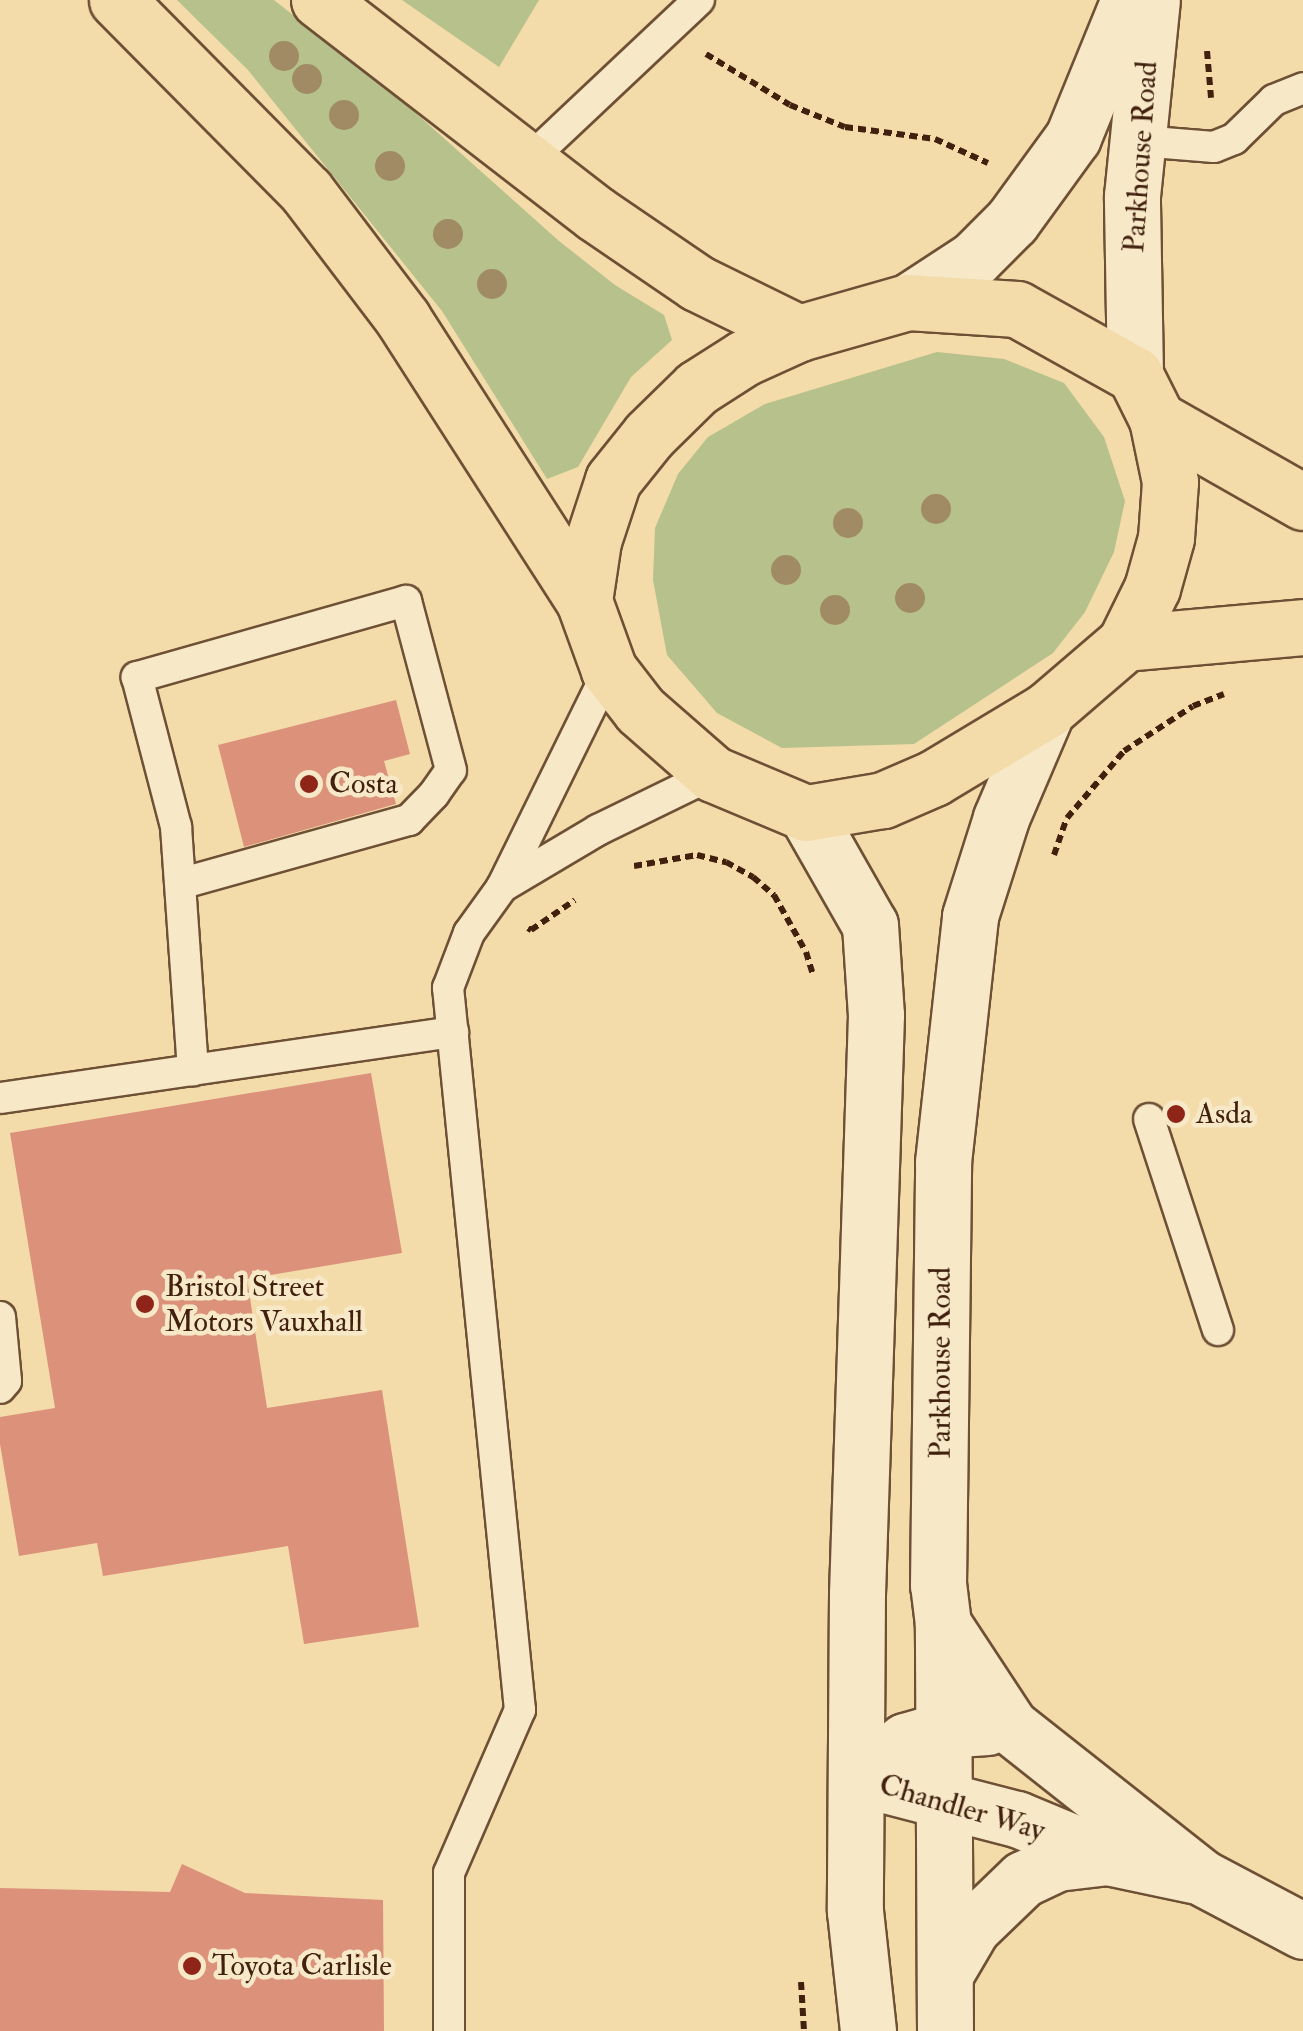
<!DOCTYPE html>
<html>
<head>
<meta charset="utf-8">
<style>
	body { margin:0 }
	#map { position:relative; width:1303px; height:2031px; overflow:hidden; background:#f3dbaa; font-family:"IM FELL Double Pica",serif }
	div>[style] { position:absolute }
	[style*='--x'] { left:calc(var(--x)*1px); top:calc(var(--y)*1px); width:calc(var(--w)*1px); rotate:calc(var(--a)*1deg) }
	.green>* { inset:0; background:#b7c18b }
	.building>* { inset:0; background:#dc927a }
	.path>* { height:6px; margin-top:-3px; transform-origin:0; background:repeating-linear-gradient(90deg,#41210e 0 8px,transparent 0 13px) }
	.roads { filter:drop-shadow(2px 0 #6e5035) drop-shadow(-2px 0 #6e5035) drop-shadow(0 2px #6e5035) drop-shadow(0 -2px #6e5035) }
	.service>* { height:30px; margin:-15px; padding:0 15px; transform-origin:15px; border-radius:15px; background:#f7e8c8 }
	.minor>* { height:55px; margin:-27.5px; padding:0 27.5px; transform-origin:27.5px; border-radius:27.5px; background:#f7e8c8 }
	.tertiary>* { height:55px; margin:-27.5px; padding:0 27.5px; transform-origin:27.5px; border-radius:27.5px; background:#f7e8c8 }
	.trunk>* { height:55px; margin:-27.5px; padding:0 27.5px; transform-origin:27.5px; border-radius:27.5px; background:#f3dbaa }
	.trees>* { width:30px; height:30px; margin:-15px; border-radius:50%; background:#a18b65 }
	.dots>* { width:28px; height:28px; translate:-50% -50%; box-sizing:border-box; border:5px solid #f7e8c8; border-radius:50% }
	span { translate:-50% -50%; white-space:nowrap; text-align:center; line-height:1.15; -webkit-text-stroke:9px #f7e8c8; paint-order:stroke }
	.street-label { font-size:30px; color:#41210e }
	.poi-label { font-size:30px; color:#41210e }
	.left { translate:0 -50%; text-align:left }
</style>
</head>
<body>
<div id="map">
	<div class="green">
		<i style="clip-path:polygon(177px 0,274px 0,400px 99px,559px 241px,615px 285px,664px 315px,672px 340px,631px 377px,578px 467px,547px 479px,442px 311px,248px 70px)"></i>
		<i style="clip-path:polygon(402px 0,539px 0,499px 67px)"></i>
		<i style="clip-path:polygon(937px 352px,1004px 359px,1064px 383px,1104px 437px,1125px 501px,1114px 552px,1085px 612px,1053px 653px,914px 744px,782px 748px,717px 713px,667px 655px,653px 580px,655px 528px,678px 474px,708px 437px,765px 404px)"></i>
	</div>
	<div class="building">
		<i style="clip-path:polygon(396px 700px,410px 754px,384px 761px,396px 804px,244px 847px,218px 745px)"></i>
		<i style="clip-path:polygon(371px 1073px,402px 1253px,247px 1279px,267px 1408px,382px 1390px,419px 1627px,304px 1644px,288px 1546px,103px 1576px,97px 1543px,19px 1556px,0 1444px,0 1417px,55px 1408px,10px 1133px)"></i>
		<i style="clip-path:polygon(182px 1864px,245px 1893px,383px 1900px,384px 2031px,0 2031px,0 1888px,170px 1892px)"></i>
	</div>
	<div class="path">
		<i style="--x:1207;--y:51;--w:47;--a:85.1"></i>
		<i style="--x:706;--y:54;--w:98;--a:31.3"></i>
		<i style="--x:790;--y:105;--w:59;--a:21.8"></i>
		<i style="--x:845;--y:127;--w:91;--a:7.6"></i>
		<i style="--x:935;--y:139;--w:58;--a:24.4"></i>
		<i style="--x:1054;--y:855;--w:39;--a:-71"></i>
		<i style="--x:1067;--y:818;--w:88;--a:-49.6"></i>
		<i style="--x:1124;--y:751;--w:82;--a:-33.1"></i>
		<i style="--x:1193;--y:706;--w:33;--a:-21"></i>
		<i style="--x:634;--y:866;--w:64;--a:-9.9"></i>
		<i style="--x:697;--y:855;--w:30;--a:14"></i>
		<i style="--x:726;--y:862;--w:31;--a:29"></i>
		<i style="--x:753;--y:877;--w:28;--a:41"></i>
		<i style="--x:774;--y:895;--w:65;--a:60.7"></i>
		<i style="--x:806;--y:952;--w:24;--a:73"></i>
		<i style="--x:528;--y:928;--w:4;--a:34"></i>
		<i style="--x:531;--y:930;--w:53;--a:-34.3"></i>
		<i style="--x:801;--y:1982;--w:49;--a:86.5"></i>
	</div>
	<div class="roads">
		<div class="service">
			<i style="--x:1140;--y:141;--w:74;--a:4.6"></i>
			<i style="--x:1214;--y:147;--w:22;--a:-22"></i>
			<i style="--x:1234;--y:139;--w:56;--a:-44.3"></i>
			<i style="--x:1274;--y:100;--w:31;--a:-22"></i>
			<i style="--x:528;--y:161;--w:235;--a:-43.3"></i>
			<i style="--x:183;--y:883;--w:235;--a:-15.6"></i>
			<i style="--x:409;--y:820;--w:36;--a:-46"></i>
			<i style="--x:434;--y:794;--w:29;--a:-55"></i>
			<i style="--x:451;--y:770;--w:175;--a:-104.9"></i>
			<i style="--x:406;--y:601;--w:280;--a:164.2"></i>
			<i style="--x:137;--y:677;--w:155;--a:75.4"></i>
			<i style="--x:176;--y:827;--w:244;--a:86"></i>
			<i style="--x:502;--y:887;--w:242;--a:-63.8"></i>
			<i style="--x:0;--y:1098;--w:458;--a:-8.3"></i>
			<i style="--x:1149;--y:1119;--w:222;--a:71.9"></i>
			<i style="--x:0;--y:1317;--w:64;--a:84.6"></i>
			<i style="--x:6;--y:1381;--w:9;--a:131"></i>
			<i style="--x:449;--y:2031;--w:158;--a:-90"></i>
			<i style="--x:449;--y:1873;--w:178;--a:-66.5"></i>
			<i style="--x:520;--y:1710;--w:726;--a:-95.69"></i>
			<i style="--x:448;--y:988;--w:59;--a:-69.1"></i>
			<i style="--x:469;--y:933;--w:57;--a:-54.3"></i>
			<i style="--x:502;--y:887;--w:112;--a:-30.7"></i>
			<i style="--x:598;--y:830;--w:128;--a:-26"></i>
		</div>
		<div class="minor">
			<i style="--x:943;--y:1624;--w:122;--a:56.7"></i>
			<i style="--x:1010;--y:1726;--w:243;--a:38.3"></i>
			<i style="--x:1201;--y:1877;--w:115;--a:27.9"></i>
			<i style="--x:858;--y:1778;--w:164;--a:14.5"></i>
			<i style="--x:1017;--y:1819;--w:99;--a:22.7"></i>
			<i style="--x:1108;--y:1857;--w:87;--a:12"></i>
			<i style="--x:858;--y:1778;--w:60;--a:-38.2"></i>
			<i style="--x:905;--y:1741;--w:40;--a:-16"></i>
			<i style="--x:943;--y:1730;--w:44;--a:-3.9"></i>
			<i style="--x:945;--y:1974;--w:53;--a:-59.6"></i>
			<i style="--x:972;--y:1928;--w:71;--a:-43.9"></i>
			<i style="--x:1023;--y:1879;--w:38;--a:-25"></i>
			<i style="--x:1057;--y:1863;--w:51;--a:-6.7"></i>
		</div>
		<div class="tertiary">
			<i style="--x:908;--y:302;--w:79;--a:-33.1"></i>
			<i style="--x:974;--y:259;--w:54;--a:-45"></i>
			<i style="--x:1012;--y:221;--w:104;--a:-54"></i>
			<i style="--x:1073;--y:137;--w:148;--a:-67.8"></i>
			<i style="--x:1135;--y:375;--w:179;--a:-91"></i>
			<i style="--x:1132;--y:196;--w:197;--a:-84.2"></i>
			<i style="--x:806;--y:813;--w:129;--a:60.3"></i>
			<i style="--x:870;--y:925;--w:90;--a:86.2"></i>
			<i style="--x:876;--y:1015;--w:580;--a:91.88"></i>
			<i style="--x:857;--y:1595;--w:316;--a:90.4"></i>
			<i style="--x:855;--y:1911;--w:121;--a:83.8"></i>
			<i style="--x:945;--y:2031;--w:407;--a:-90.3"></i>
			<i style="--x:943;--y:1624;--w:39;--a:-97"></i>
			<i style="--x:938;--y:1585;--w:423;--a:-89.3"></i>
			<i style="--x:943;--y:1162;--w:247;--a:-83.7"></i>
			<i style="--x:970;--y:916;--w:103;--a:-72.4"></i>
			<i style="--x:1001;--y:818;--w:117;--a:-66.9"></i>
		</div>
		<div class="trunk">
			<i style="--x:117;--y:0;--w:269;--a:45.3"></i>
			<i style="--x:306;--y:191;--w:161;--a:52.8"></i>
			<i style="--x:403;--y:319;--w:335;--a:57.3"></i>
			<i style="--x:319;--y:0;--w:350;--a:37.7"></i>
			<i style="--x:596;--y:214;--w:122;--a:34.3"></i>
			<i style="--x:697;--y:283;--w:114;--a:26.1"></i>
			<i style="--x:908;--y:302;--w:109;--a:3.7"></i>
			<i style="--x:1017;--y:309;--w:135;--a:29.2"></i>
			<i style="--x:1135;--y:375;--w:49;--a:63.4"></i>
			<i style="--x:1157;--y:419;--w:64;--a:78.3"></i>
			<i style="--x:1170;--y:482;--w:56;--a:94.1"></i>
			<i style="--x:1166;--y:538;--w:52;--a:105.6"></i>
			<i style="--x:1152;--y:588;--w:61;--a:116.1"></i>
			<i style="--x:1125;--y:643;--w:103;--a:139.3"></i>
			<i style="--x:1047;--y:710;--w:132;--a:149"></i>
			<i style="--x:934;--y:778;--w:56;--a:156.7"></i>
			<i style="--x:883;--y:800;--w:78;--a:170.4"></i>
			<i style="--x:806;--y:813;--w:101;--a:-157.2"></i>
			<i style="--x:713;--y:774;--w:97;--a:-138.8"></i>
			<i style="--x:640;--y:710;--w:51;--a:-127.8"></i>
			<i style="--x:609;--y:670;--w:73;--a:-109.9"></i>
			<i style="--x:584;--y:601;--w:61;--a:-81.5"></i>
			<i style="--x:593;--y:541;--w:64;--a:-71.8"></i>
			<i style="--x:613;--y:480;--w:58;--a:-51.3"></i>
			<i style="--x:649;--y:435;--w:67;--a:-44.4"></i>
			<i style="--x:697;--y:388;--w:56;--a:-32.6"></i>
			<i style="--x:744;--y:358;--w:60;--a:-24.4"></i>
			<i style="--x:799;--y:333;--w:113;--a:-15.9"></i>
			<i style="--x:1157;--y:419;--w:168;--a:29.6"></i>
			<i style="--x:1125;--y:643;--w:179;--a:-5.1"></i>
		</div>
	</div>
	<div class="trees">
		<i style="left:284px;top:56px"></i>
		<i style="left:307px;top:79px"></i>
		<i style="left:344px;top:115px"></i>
		<i style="left:390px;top:166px"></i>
		<i style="left:448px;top:234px"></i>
		<i style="left:492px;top:284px"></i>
		<i style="left:936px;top:509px"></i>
		<i style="left:848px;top:523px"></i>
		<i style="left:786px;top:570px"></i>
		<i style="left:910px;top:598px"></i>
		<i style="left:835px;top:610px"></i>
	</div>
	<div class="dots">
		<i style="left:309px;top:784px;background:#8f2418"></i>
		<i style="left:1176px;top:1114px;background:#8f2418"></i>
		<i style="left:145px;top:1304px;background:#8f2418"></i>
		<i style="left:192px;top:1966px;background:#8f2418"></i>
	</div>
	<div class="street-label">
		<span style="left:1141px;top:157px;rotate:-86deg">Parkhouse Road</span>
		<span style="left:941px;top:1363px;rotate:-90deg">Parkhouse Road</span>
		<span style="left:962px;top:1808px;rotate:16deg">Chandler Way</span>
	</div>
	<div class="poi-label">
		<span class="left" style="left:329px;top:784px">Costa</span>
		<span class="left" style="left:1196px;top:1114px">Asda</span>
		<span class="left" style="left:165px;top:1304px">Bristol Street<br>Motors Vauxhall</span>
		<span class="left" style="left:212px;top:1966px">Toyota Carlisle</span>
	</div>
</div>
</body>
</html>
